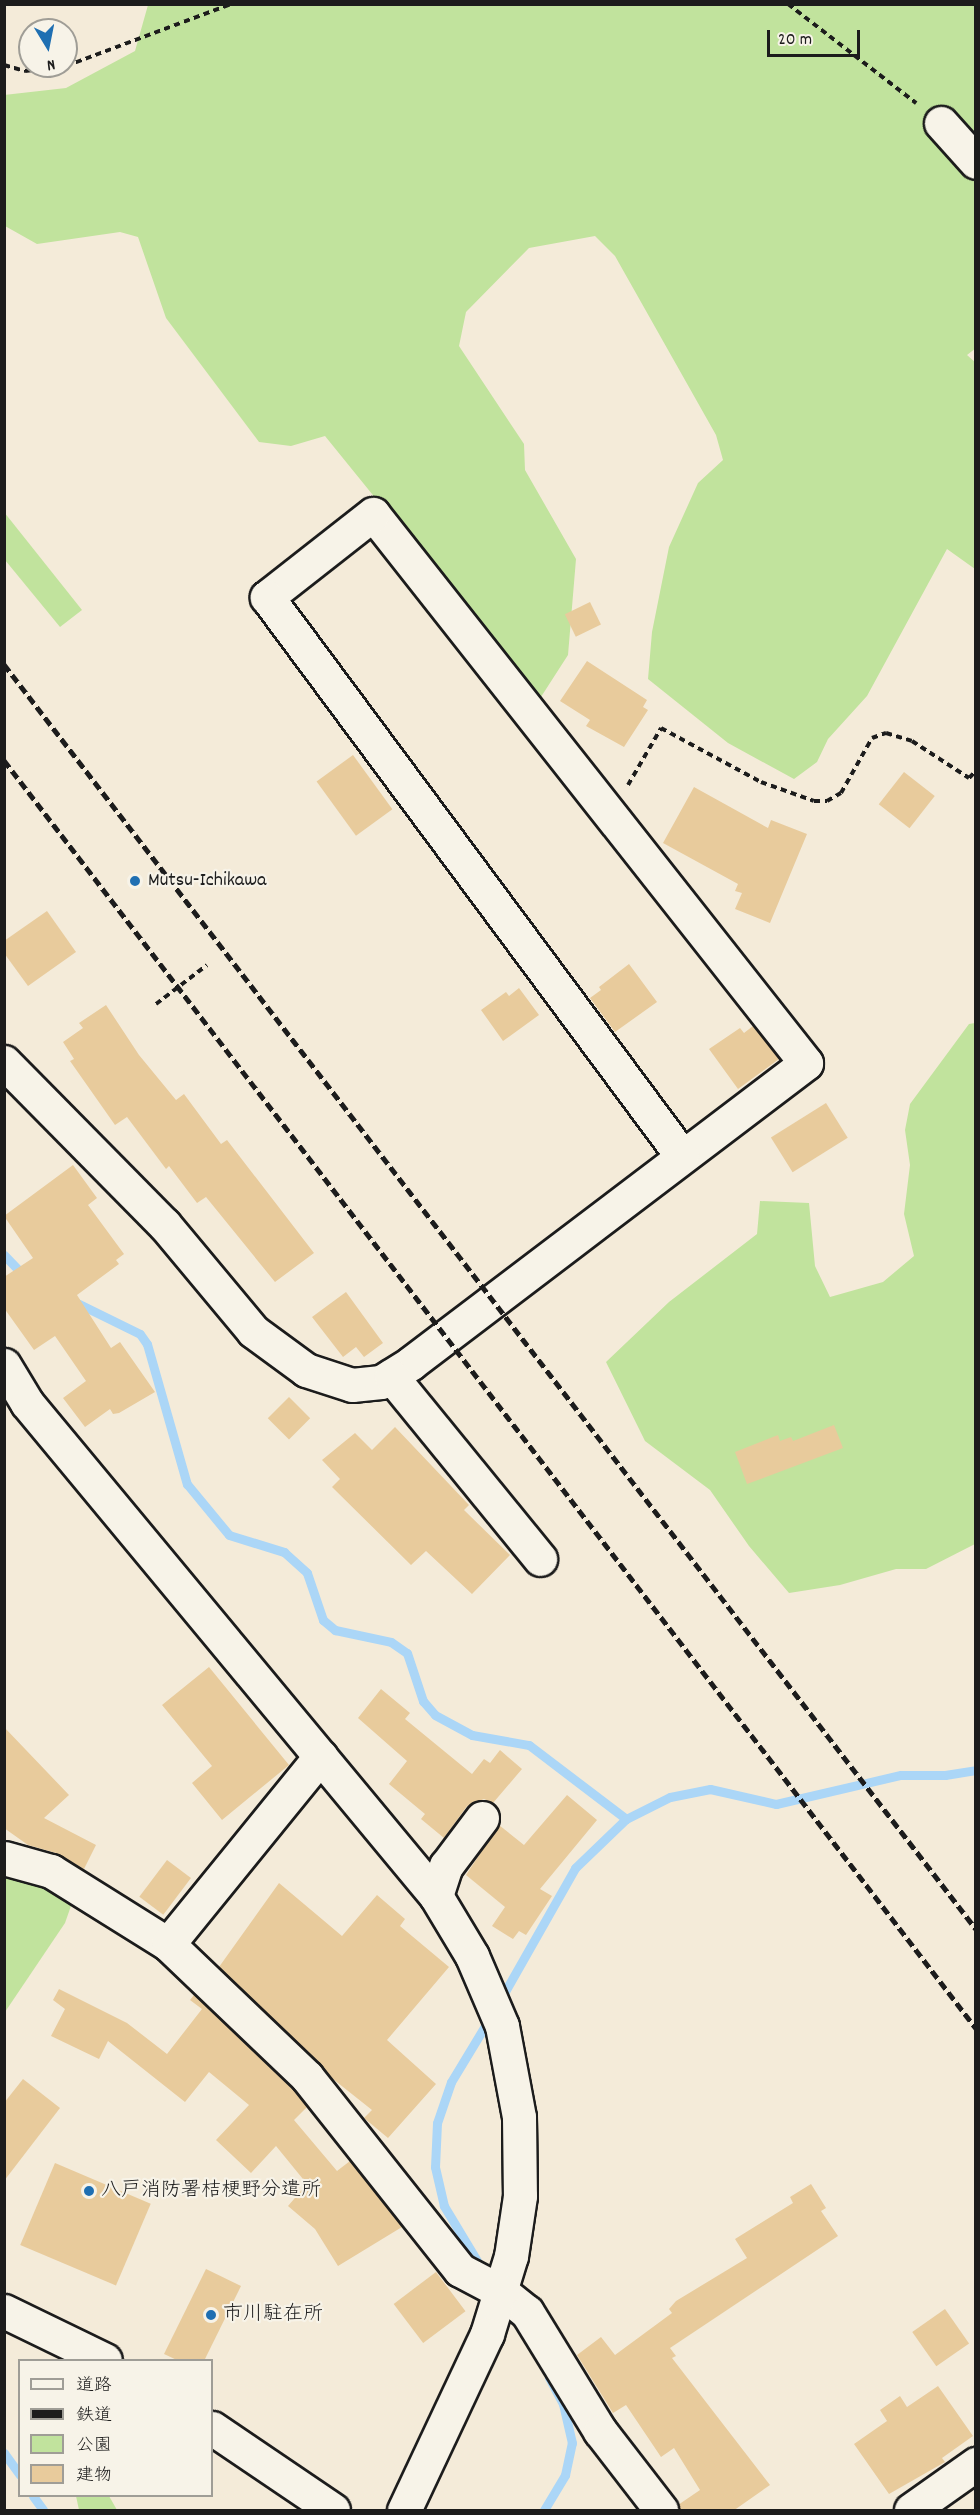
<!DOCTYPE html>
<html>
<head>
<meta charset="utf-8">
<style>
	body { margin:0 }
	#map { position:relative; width:980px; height:2515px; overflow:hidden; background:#f4ebd9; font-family:Dekko,"Klee One",sans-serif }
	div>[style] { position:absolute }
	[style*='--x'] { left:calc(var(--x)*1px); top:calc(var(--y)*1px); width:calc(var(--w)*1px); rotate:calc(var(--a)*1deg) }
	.green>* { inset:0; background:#c1e39d }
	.stream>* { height:9px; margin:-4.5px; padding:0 4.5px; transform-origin:4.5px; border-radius:4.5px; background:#abd6f7 }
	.building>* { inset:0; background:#e8cb9c; transform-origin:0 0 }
	.path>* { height:4px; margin-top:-2px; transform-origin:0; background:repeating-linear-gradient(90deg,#1c1c1c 0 6px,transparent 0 10.5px) }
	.roads { filter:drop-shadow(2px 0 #1c1c1c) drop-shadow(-2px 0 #1c1c1c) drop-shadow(0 2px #1c1c1c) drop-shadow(0 -2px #1c1c1c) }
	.minor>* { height:33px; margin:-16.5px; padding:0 16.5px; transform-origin:16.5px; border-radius:16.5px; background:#f7f3e8 }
	.major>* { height:33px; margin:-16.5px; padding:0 16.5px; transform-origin:16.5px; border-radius:16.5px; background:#f7f3e8 }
	.rail>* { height:4.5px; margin-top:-2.25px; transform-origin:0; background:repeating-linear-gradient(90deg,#1c1c1c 0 9px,transparent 0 13.5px) }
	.path-bridge>* { height:4px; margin-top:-2px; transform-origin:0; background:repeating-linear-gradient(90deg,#1c1c1c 0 6px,transparent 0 10.5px) }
	.dots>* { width:16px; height:16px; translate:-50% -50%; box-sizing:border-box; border:3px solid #f7f3e8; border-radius:50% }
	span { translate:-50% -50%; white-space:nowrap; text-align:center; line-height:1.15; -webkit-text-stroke:4.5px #f7f3e8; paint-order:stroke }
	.poi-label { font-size:20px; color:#1c1c1c }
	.left { translate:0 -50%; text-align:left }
	.frame { position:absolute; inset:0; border:6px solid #1c1c1c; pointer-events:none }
	.legend { position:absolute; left:18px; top:2359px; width:195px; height:138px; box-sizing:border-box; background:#f7f3e8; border:2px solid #9f9d96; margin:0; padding:8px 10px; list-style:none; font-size:18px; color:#1c1c1c }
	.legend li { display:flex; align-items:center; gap:12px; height:30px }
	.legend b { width:30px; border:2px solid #9f9d96 }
	.north { position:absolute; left:18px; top:18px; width:60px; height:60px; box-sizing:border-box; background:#f7f3e8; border:2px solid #9f9d96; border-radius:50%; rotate:170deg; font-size:16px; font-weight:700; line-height:24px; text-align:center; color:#1c1c1c }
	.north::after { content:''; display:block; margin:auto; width:21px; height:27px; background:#1f6fb2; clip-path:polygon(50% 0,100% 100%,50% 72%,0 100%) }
	.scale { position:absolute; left:767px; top:30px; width:93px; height:27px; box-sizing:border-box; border:3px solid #1c1c1c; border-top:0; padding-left:8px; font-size:18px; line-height:21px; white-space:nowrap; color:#1c1c1c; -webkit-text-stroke:4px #f7f3e8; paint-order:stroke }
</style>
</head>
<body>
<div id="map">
	<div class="green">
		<i style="clip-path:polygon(148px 5px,975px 5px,976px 348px,967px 355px,976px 363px,975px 569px,947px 549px,867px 696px,828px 739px,817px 762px,794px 779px,728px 743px,648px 679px,652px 632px,669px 547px,698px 483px,723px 460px,716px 435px,615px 256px,595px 236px,529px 248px,466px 312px,459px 346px,524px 444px,525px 470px,576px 559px,568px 655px,539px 700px,325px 436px,291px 446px,259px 442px,166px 318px,138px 237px,120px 232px,37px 244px,5px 226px,4px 95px,66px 88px,135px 51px)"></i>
		<i style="clip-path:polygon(4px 512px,82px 610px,60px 627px,5px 560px)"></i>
		<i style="clip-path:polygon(975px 1023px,975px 1544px,926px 1569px,896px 1569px,840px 1585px,789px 1593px,749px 1546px,710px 1490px,645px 1441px,606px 1362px,669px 1302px,757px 1234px,760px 1201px,809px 1203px,815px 1266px,830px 1297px,883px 1282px,914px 1256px,904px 1214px,910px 1165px,905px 1130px,910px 1104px,969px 1024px)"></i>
		<i style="clip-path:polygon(5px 1873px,46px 1885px,72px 1903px,65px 1923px,5px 2012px)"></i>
		<i style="clip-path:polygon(76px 2496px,109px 2496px,117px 2510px,79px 2510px)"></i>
	</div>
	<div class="stream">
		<i style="--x:4;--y:1255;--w:30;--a:46"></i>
		<i style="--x:75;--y:1302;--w:72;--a:26.2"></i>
		<i style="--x:140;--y:1334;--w:12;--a:55"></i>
		<i style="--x:147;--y:1344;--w:146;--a:74.1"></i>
		<i style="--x:187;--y:1484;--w:66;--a:50.5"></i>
		<i style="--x:229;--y:1535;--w:58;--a:17.2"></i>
		<i style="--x:284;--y:1552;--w:31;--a:42"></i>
		<i style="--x:307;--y:1573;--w:50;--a:71.2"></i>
		<i style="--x:323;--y:1620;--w:16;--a:40"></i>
		<i style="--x:335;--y:1630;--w:57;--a:12.1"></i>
		<i style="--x:391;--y:1642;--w:19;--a:35"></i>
		<i style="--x:407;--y:1653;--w:51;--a:71.6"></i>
		<i style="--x:423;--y:1701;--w:18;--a:49"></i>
		<i style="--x:435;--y:1715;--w:42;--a:28.4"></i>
		<i style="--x:472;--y:1735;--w:58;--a:10"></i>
		<i style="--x:529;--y:1745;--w:122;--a:37.3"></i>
		<i style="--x:499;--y:2002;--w:154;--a:-60.4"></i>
		<i style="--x:575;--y:1868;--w:71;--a:-43.9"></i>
		<i style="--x:626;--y:1819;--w:49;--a:-26.6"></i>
		<i style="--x:670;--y:1797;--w:41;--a:-11.3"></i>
		<i style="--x:710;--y:1789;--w:68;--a:12.8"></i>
		<i style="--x:776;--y:1804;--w:128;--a:-13.1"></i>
		<i style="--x:901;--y:1775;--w:44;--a:0"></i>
		<i style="--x:945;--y:1775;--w:31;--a:-9"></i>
		<i style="--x:482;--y:2269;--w:74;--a:-121.1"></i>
		<i style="--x:444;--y:2206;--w:40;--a:-103"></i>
		<i style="--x:435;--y:2167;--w:44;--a:-87.4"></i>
		<i style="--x:437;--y:2123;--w:43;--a:-71.1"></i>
		<i style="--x:451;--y:2082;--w:77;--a:-58.8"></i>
		<i style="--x:4;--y:2453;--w:27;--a:54"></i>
		<i style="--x:33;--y:2496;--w:17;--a:54"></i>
		<i style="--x:544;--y:2510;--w:41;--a:-59"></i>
		<i style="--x:565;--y:2475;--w:33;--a:-78"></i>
		<i style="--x:572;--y:2443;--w:40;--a:-103"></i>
		<i style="--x:563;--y:2404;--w:30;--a:-118"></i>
	</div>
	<div class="building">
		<i style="left:590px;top:602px;width:25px;height:28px;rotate:64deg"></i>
		<i style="clip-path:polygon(587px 661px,647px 700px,643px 707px,648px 710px,624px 747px,586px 726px,590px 720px,560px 701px)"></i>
		<i style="left:353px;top:755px;width:67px;height:45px;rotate:54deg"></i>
		<i style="left:904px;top:772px;width:39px;height:41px;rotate:38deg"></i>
		<i style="clip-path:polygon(694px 787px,768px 828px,771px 820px,807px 834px,770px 923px,735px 909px,742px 893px,735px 891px,738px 884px,663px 843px)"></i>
		<i style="clip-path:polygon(47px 911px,76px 952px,28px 986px,4px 953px,4px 941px)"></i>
		<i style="clip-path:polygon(629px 964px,657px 1002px,615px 1032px,590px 998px,601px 990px,599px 987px)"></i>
		<i style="clip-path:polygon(519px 988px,539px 1015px,503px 1041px,481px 1010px,506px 992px,509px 996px)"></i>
		<i style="clip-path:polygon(106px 1005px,139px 1055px,176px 1100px,184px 1094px,221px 1144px,227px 1140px,314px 1253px,275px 1282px,206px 1197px,197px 1203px,169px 1166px,166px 1169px,127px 1117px,115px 1125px,70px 1061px,74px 1059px,63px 1042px,83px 1028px,79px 1023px)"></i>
		<i style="clip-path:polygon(753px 1026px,779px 1059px,738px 1089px,709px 1049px,740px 1028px,744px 1033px)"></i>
		<i style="left:826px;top:1103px;width:41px;height:65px;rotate:58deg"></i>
		<i style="clip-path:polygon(73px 1165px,97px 1198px,88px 1205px,124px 1254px,116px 1260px,119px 1264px,77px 1295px,111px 1348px,120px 1342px,155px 1392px,119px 1413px,113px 1414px,110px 1409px,85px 1427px,63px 1398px,86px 1381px,55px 1336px,34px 1350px,4px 1308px,4px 1277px,33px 1258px,4px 1216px)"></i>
		<i style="clip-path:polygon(346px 1292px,383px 1343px,364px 1357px,356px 1347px,343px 1357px,312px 1317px)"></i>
		<i style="left:289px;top:1397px;width:30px;height:30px;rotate:45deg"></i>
		<i style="clip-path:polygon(834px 1425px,843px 1448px,747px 1484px,735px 1452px,778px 1435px,780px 1441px,791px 1437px,793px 1441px)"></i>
		<i style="clip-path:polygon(395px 1427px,469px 1505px,464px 1510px,510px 1555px,472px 1594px,426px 1551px,411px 1565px,332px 1487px,340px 1479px,322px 1460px,355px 1433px,372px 1450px)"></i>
		<i style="clip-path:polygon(209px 1667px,289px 1765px,222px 1820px,192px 1783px,212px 1766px,162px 1705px)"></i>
		<i style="clip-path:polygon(381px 1689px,410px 1713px,405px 1719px,472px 1774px,484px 1759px,490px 1763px,500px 1750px,522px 1769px,493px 1803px,484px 1799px,467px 1806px,444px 1838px,421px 1819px,425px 1814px,389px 1784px,407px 1761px,358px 1718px)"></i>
		<i style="clip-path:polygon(4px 1727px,69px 1795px,44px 1818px,96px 1845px,84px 1869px,56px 1853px,28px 1845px,4px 1828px)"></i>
		<i style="clip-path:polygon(567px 1795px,597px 1820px,540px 1889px,552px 1896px,526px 1935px,519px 1931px,513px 1939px,492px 1926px,505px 1907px,466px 1875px,499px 1825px,524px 1845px)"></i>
		<i style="left:167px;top:1860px;width:30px;height:46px;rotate:37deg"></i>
		<i style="clip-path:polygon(279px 1883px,342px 1936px,377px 1895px,405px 1919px,400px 1926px,449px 1967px,387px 2040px,436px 2084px,388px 2138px,364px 2118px,372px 2110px,333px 2079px,219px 1967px)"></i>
		<i style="clip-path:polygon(59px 1989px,127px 2023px,167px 2054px,202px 2009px,190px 2000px,194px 1995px,293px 2090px,307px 2107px,294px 2120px,337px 2171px,350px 2161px,402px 2227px,338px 2266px,315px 2229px,288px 2206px,307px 2184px,276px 2146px,251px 2173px,216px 2140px,249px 2105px,209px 2072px,185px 2102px,108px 2041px,99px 2059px,51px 2036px,65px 2009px,53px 2000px)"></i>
		<i style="clip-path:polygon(23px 2079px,60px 2108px,4px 2181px,4px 2103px)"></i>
		<i style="left:55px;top:2163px;width:104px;height:89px;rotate:23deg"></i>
		<i style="clip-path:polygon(811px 2184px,826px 2208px,821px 2211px,838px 2236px,670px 2348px,676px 2356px,672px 2358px,770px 2485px,733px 2511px,679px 2511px,678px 2505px,700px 2490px,674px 2448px,661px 2457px,626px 2405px,613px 2413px,577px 2355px,601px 2337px,615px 2355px,672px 2313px,669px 2309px,676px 2301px,747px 2258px,735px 2239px,793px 2203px,790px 2197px)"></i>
		<i style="clip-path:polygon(206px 2269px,241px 2286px,204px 2361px,179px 2361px,164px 2354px)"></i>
		<i style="left:436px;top:2272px;width:49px;height:53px;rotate:53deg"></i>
		<i style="left:945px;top:2309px;width:42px;height:40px;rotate:55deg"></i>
		<i style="clip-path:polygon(938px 2386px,973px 2436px,942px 2458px,945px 2462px,889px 2494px,854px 2444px,887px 2421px,880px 2410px,900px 2396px,907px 2407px)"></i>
	</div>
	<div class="path">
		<i style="--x:788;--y:4;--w:162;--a:37.7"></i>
		<i style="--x:4;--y:65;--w:22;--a:16"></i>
		<i style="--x:25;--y:71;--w:40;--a:-7.1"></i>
		<i style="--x:66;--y:66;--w:176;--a:-20.6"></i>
		<i style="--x:628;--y:785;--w:66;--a:-59.9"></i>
		<i style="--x:661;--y:728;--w:114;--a:28.4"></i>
		<i style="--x:761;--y:782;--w:56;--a:19.7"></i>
		<i style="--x:814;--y:801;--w:13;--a:0"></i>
		<i style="--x:827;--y:801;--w:16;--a:-30"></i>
		<i style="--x:841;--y:793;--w:63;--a:-60.6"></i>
		<i style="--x:872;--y:738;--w:15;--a:-20"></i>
		<i style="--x:886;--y:733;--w:27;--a:17"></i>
		<i style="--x:912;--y:741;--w:68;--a:33"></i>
		<i style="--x:969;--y:778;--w:10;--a:-45"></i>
	</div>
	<div class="roads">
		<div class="minor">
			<i style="--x:941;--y:123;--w:52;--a:48.1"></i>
			<i style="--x:4;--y:1062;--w:228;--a:45.4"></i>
			<i style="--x:164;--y:1224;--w:139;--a:50.2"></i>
			<i style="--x:253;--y:1331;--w:66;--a:36.3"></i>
			<i style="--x:306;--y:1370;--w:48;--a:18.1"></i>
			<i style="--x:352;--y:1385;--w:29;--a:-6"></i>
			<i style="--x:381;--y:1382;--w:36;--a:-32"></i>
			<i style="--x:411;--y:1363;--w:496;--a:-37.2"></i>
			<i style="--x:806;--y:1063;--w:699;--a:-128.26"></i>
			<i style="--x:373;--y:514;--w:135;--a:141.9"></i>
			<i style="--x:267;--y:597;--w:696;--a:53.41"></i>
			<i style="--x:4;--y:1365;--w:44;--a:58.8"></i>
			<i style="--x:27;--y:1403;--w:641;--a:50.32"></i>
			<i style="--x:436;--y:1896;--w:70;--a:59"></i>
			<i style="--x:472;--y:1956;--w:76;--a:66.8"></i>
			<i style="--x:502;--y:2026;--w:93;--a:79.4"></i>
			<i style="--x:519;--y:2117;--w:79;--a:89.3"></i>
			<i style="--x:520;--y:2196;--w:61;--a:98.5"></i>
			<i style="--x:511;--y:2256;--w:82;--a:107.1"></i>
			<i style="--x:487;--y:2334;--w:195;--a:115.2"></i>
			<i style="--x:391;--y:1376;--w:236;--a:50.8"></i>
			<i style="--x:4;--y:1858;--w:49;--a:15.5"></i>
			<i style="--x:51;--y:1871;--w:138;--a:32"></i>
			<i style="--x:168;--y:1944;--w:192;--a:43.7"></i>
			<i style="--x:307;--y:2077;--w:246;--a:51.6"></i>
			<i style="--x:460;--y:2270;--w:47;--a:27.6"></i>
			<i style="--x:502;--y:2292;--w:32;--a:39"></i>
			<i style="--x:527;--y:2312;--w:140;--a:58.5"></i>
			<i style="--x:600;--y:2431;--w:100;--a:52.3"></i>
			<i style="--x:436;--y:1896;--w:32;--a:-72"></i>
			<i style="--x:446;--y:1866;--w:60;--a:-53.1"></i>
			<i style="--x:168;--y:1944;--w:242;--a:-50.9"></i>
			<i style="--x:911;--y:2510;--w:80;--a:-35.3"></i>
		</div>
		<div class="major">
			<i style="--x:4;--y:2311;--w:112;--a:25.9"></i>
			<i style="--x:212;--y:2428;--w:146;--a:34.1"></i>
		</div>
	</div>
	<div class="rail">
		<i style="--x:4;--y:664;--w:1595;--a:52.46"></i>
		<i style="--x:4;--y:760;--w:1598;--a:52.53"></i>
	</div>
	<div class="path-bridge">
		<i style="--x:156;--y:1004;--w:64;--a:-37.4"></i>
	</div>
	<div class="dots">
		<i style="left:135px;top:881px;background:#1f6fb2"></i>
		<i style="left:89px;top:2191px;background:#1f6fb2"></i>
		<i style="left:211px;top:2315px;background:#1f6fb2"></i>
	</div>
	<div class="poi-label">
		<span class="left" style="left:148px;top:881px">Mutsu-Ichikawa</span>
		<span class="left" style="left:101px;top:2191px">八戸消防署桔梗野分遣所</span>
		<span class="left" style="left:223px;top:2315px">市川駐在所</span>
	</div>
	<div class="frame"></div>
	<ul class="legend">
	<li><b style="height:8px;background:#f7f3e8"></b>道路</li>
	<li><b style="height:8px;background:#1c1c1c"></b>鉄道</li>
	<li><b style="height:16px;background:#c1e39d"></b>公園</li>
	<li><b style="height:16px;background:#e8cb9c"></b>建物</li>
	</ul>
	<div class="north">N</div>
	<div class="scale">20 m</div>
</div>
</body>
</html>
